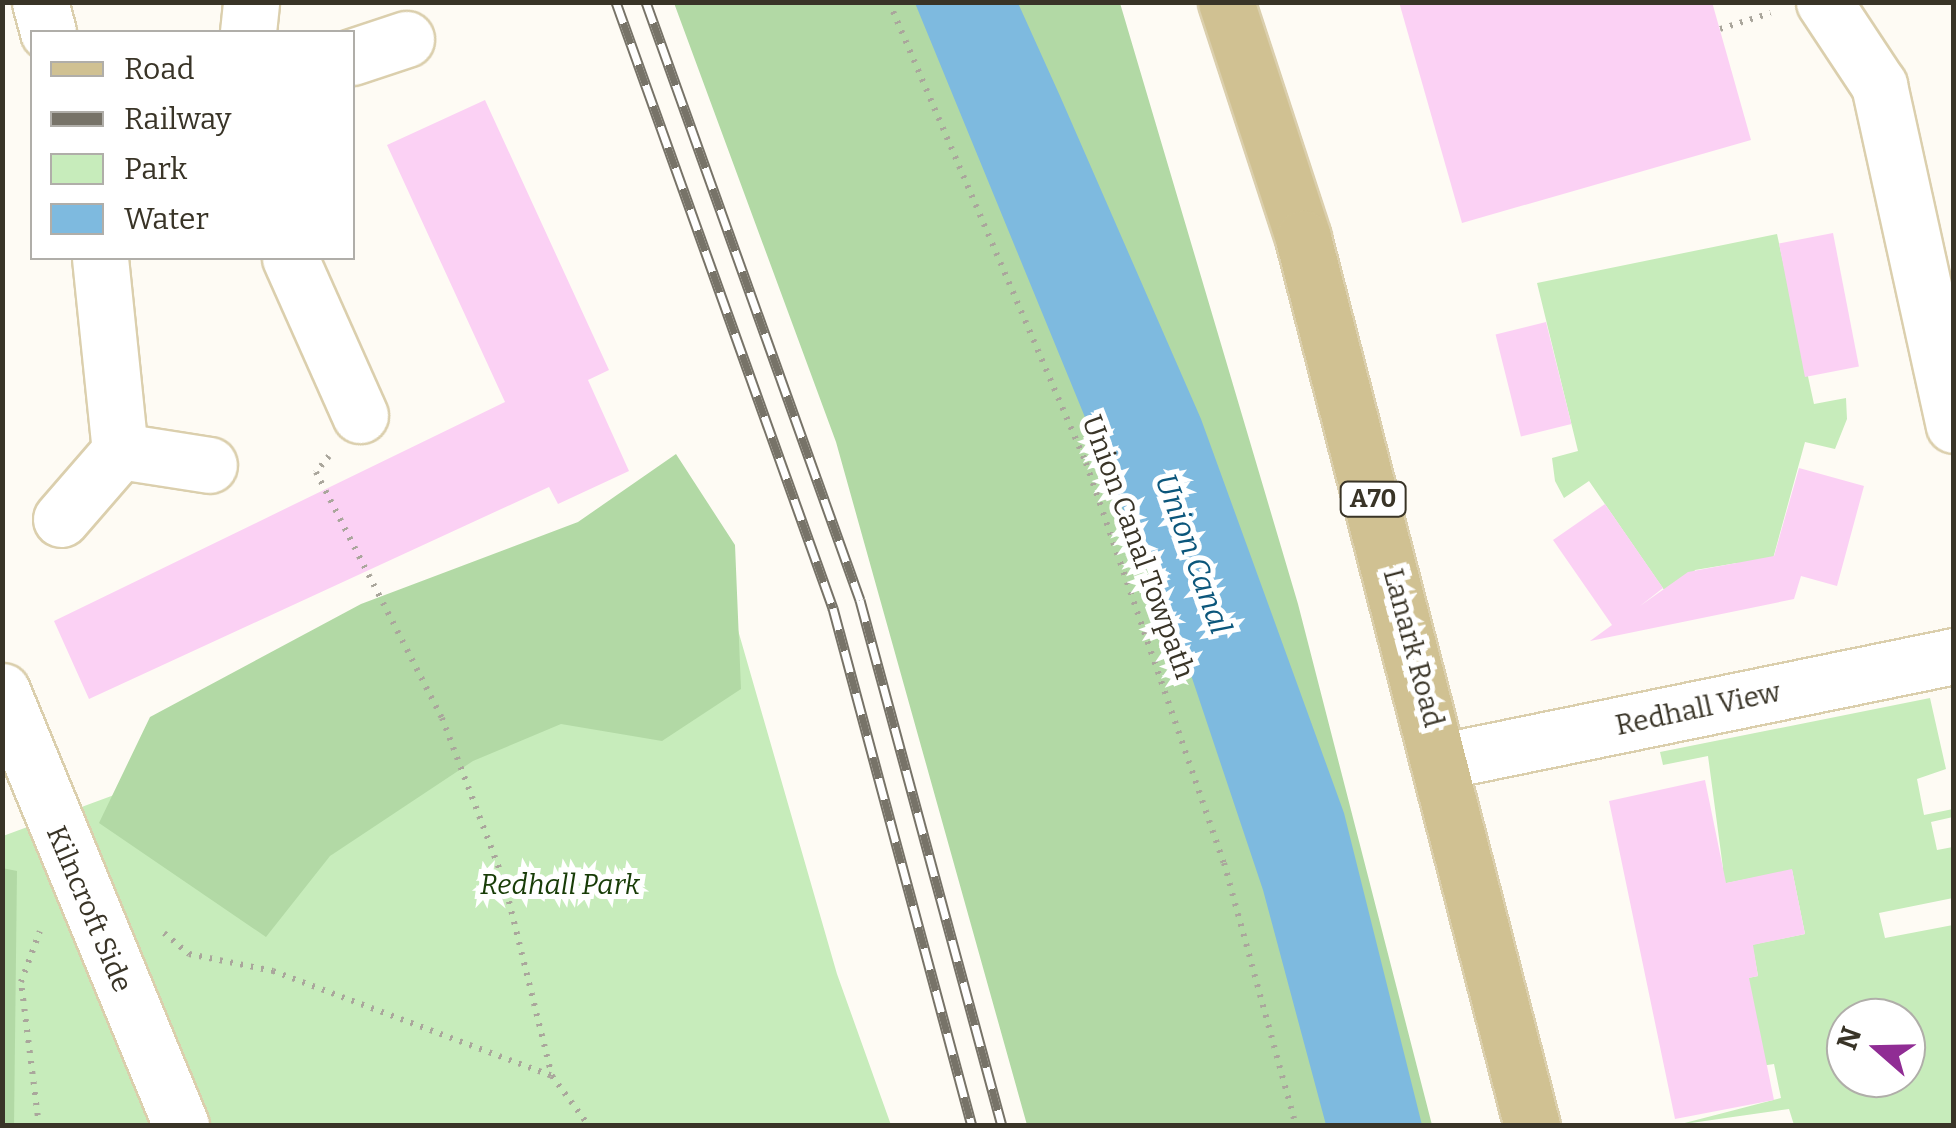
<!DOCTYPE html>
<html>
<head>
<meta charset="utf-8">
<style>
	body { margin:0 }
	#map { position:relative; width:1956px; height:1128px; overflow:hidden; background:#fefbf4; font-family:Bitter,serif }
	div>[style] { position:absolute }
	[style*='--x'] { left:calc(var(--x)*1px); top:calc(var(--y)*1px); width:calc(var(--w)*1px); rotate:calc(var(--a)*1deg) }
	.green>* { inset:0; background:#c7ecbb }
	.forest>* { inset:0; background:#b2d9a5 }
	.water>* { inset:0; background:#7ebadf }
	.building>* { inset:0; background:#fbd1f4; transform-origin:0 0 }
	.path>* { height:6px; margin-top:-3px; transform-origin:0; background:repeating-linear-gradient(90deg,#aaa69c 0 2.5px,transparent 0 10.5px) }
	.roads { filter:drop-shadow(2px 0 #dbcfad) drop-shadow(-2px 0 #dbcfad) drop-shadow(0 2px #dbcfad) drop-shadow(0 -2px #dbcfad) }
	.minor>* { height:55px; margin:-27.5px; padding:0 27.5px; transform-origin:27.5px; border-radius:27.5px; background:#fff }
	.major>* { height:55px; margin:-27.5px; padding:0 27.5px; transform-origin:27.5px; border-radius:27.5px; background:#d0c192 }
	.rail>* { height:11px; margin-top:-5.5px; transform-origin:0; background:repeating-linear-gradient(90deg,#fff 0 22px,#777368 0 44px); box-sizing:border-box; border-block:2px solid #777368 }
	span { translate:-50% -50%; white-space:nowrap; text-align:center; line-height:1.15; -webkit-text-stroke:10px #fff; paint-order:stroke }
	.shield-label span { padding:2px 8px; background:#fff; border:2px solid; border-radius:8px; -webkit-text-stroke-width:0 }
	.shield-label { font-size:25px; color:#393427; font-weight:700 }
	.street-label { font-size:28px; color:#393427 }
	.park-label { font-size:28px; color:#183c07; font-style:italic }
	.water-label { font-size:30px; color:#0b567b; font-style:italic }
	.frame { position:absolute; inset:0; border:5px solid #393427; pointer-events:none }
	.legend { position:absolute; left:30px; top:30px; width:325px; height:230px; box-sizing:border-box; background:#fff; border:2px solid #b0aea9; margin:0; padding:12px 18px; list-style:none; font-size:30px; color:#393427 }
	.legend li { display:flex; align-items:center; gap:20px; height:50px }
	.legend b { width:50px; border:2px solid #b0aea9 }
	.north { position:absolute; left:1826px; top:998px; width:100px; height:100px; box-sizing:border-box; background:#fff; border:2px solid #b0aea9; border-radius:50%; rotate:290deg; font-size:28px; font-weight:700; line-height:40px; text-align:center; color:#393427 }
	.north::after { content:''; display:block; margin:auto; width:35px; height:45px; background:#902d94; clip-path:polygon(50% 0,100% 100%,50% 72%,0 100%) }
</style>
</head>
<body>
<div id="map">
	<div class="green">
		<i style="clip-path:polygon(1777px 234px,1814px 404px,1846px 398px,1847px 419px,1835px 449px,1805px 442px,1763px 595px,1743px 590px,1737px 563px,1695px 570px,1680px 613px,1589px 481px,1564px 498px,1555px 481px,1552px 458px,1578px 451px,1537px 283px)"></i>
		<i style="clip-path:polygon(721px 571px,837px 974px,891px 1125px,3px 1126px,3px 836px)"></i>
		<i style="clip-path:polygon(evenodd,1930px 698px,1946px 769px,1917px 779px,1924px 815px,1953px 809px,1953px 817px,1931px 822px,1937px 850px,1953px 847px,1953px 898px,1879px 913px,1885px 938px,1953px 925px,1953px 1125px,1794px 1125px,1789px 1109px,1677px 1125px,1781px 1098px,1774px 1064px,1748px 1068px,1732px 981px,1758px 976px,1754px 954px,1726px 950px,1805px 934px,1792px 870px,1631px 902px,1628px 889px,1723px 868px,1708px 756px,1663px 765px,1660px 752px,1930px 698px,1846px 1018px,1906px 1018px,1906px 1078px,1846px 1078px,1846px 1018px)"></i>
	</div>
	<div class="forest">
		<i style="clip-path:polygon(674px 3px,1120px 3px,1298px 604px,1432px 1125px,1027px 1125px,836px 442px)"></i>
		<i style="clip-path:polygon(676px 454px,735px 545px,741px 689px,662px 741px,561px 724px,473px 761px,330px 856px,266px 937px,99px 823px,150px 717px,361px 604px,578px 522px)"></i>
		<i style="clip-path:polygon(2px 868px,17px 871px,14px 1126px,2px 1125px)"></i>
	</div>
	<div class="water">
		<i style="clip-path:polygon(915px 3px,1018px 3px,1060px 96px,1201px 419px,1344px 813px,1422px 1125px,1326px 1125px,1263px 890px,1192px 678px)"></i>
	</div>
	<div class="building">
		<i style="clip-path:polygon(1399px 2px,1712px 2px,1751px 140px,1462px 223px)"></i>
		<i style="clip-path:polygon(485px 100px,609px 370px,588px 380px,629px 471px,558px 504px,549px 487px,89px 699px,54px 621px,505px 402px,387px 145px)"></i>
		<i style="left:1833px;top:233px;width:136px;height:55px;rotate:79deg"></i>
		<i style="left:1546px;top:322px;width:105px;height:52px;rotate:76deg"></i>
		<i style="clip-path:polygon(1799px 468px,1864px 486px,1837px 586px,1801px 576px,1794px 599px,1590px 641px,1612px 625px,1553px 540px,1605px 504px,1663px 588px,1640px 606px,1688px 572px,1774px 556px)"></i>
		<i style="clip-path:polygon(1705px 780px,1726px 883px,1792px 869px,1805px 934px,1753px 945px,1758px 976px,1749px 978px,1774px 1100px,1675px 1119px,1609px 801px)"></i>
	</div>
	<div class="path">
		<i style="--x:889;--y:2;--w:501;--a:66.86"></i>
		<i style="--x:1086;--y:463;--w:423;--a:71"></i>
		<i style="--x:1224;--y:863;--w:273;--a:74.7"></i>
		<i style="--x:1720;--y:29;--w:53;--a:-17.4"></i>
		<i style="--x:329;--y:456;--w:21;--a:129"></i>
		<i style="--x:316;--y:472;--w:276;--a:62.9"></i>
		<i style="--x:442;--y:718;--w:174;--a:69.2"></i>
		<i style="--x:504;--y:881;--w:201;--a:76.2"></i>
		<i style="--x:164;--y:933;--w:33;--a:40"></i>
		<i style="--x:189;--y:954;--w:86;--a:11.4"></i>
		<i style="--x:273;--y:971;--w:298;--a:20.6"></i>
		<i style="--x:552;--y:1076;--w:62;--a:53.5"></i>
		<i style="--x:39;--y:1126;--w:145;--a:-97.1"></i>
		<i style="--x:21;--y:982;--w:54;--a:-69.6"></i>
	</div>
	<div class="roads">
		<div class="minor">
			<i style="--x:40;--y:2;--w:31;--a:75"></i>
			<i style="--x:1824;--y:2;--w:100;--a:56.5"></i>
			<i style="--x:1879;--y:85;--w:348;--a:77.6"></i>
			<i style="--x:248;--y:32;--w:30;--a:-84"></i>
			<i style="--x:352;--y:57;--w:57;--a:-18.4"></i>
			<i style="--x:100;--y:258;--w:194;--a:84.1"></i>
			<i style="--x:290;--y:258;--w:172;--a:66"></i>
			<i style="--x:61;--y:519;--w:90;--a:-49.1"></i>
			<i style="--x:120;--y:451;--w:90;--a:8.9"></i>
			<i style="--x:2;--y:691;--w:470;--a:67.6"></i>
			<i style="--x:1443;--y:761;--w:522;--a:-11.61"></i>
		</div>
		<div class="major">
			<i style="--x:1226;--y:2;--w:248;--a:71.9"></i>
			<i style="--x:1303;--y:238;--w:917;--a:75.54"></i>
		</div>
	</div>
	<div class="rail">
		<i style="--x:616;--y:2;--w:644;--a:70.3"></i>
		<i style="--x:833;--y:608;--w:536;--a:74.98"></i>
		<i style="--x:646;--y:2;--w:635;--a:70.31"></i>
		<i style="--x:860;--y:600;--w:545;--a:74.89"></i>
	</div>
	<div class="shield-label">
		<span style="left:1373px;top:499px">A70</span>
	</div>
	<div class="street-label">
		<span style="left:1138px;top:547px;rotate:70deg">Union Canal Towpath</span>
		<span style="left:1413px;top:648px;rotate:75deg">Lanark Road</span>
		<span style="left:1698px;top:709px;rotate:-12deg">Redhall View</span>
		<span style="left:89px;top:909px;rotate:67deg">Kilncroft Side</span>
	</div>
	<div class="park-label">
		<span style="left:560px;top:885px">Redhall Park</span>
	</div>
	<div class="water-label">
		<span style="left:1193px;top:554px;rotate:70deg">Union Canal</span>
	</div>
	<div class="frame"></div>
	<ul class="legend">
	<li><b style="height:12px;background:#d0c192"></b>Road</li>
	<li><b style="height:12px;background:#777368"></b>Railway</li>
	<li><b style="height:28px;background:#c7ecbb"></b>Park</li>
	<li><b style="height:28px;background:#7ebadf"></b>Water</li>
	</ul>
	<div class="north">N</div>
</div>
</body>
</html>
